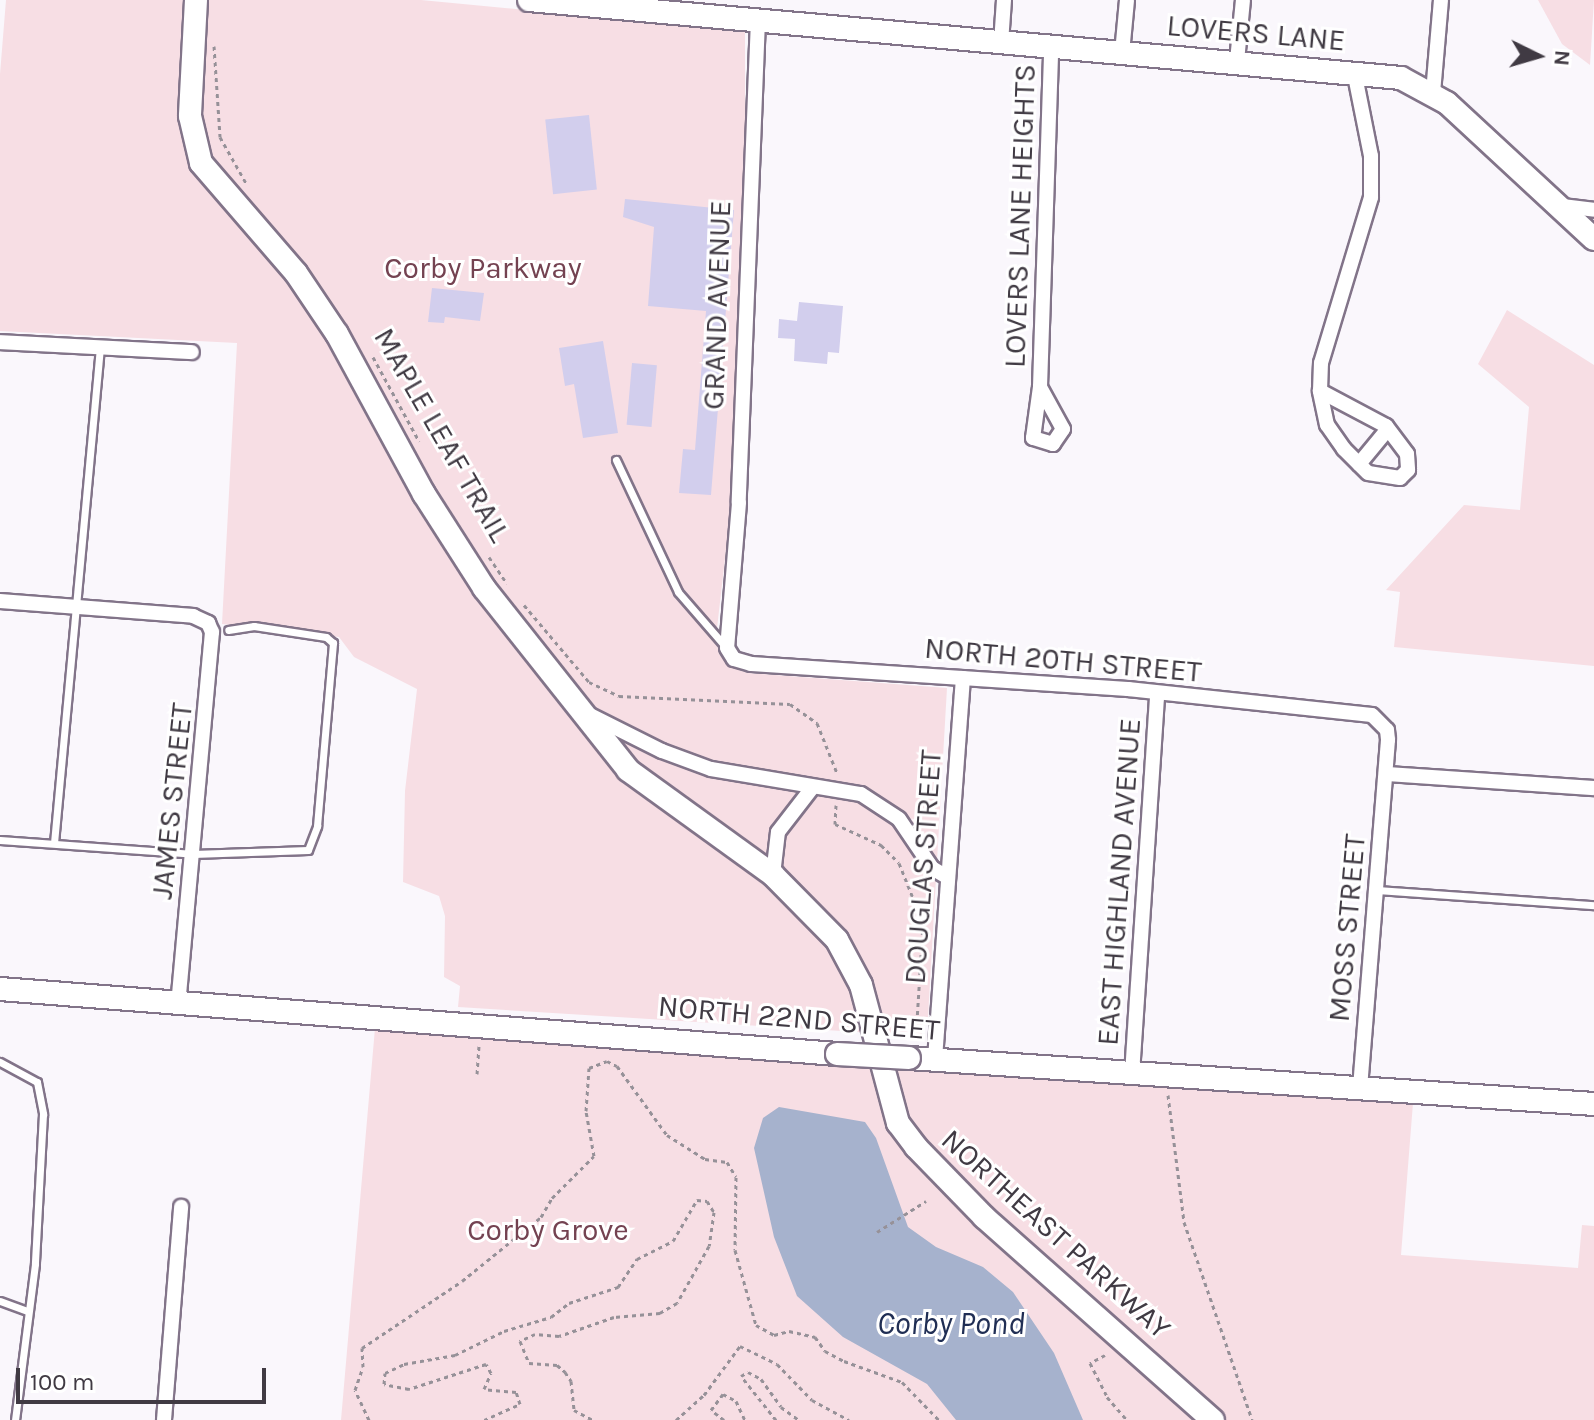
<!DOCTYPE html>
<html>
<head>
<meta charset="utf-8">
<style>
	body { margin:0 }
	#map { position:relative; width:1594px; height:1420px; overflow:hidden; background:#faf7fc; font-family:Karla,sans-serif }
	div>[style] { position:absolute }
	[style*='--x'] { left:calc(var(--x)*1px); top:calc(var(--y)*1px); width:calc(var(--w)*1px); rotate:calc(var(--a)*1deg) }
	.green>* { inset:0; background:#f7dee4 }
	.water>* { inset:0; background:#a6b2cd }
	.building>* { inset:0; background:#d2ceed; transform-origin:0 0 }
	.path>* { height:3px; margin-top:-1.5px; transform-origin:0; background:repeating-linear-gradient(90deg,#969198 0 4px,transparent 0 8px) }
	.roads { filter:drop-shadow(2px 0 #827489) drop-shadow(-2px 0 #827489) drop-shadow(0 2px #827489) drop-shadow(0 -2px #827489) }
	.lane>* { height:7px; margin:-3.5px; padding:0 3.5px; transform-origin:3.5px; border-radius:3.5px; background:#fff }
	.street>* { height:14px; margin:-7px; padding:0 7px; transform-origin:7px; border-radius:7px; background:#fff }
	.secondary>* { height:22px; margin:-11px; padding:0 11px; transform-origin:11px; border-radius:11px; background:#fff }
	.bridges { filter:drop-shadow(2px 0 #827489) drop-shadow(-2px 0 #827489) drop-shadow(0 2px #827489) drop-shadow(0 -2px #827489) }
	.secondary-bridge>* { height:22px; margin:-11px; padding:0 11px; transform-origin:11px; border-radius:11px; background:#fff }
	span { translate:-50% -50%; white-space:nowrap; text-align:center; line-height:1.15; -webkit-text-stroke:6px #fff; paint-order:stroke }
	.street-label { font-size:30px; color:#403a43 }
	.park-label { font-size:30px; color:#744251 }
	.water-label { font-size:32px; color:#202e54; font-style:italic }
	.north { position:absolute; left:1498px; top:16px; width:80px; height:80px; -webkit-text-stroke:6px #fff; paint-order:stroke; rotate:95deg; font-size:22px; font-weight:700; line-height:32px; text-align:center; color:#403a43 }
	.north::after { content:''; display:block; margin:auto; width:28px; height:36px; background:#403a43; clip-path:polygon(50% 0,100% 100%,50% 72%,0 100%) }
	.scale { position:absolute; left:16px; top:1368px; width:250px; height:36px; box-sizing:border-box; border:4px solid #403a43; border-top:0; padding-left:10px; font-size:24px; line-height:28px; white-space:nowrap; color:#403a43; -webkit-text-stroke:6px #fff; paint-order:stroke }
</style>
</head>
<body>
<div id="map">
	<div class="green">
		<i style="clip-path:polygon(6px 0,421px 0,745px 31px,745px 158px,730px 515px,716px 637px,719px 654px,729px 666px,748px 673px,947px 688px,928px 1017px,921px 1036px,458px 1007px,460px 986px,444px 977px,445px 916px,439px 896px,403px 882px,405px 791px,417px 689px,354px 657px,339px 637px,222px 624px,237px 343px,0 331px,0 74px)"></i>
		<i style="clip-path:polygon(1538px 0,1594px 0,1590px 65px,1562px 44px)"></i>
		<i style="clip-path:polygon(1507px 310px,1594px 365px,1594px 666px,1394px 647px,1400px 592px,1386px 590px,1464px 505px,1520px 510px,1529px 407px,1478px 364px)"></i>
		<i style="clip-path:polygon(375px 1028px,1413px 1103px,1401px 1255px,1578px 1268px,1582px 1225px,1594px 1226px,1594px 1420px,341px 1420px)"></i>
	</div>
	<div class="water">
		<i style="clip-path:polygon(779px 1107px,865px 1122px,876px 1138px,908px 1227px,936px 1247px,983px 1267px,1013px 1292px,1054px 1353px,1083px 1420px,956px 1420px,927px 1384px,843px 1337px,797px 1296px,774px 1237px,754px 1148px,763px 1118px)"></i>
	</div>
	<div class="building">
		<i style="left:589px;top:115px;width:75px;height:44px;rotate:84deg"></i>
		<i style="clip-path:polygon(625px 199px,734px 210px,711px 495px,679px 493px,683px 449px,695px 450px,706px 311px,648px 306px,654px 227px,623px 217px)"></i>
		<i style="clip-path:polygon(432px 288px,484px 293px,480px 321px,445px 317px,444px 323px,428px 322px)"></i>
		<i style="clip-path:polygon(799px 302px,843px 306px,839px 353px,828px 352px,827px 364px,794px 361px,795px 339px,778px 338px,779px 319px,797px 321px)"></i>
		<i style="clip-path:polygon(603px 341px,618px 433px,583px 438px,574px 384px,565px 386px,559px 348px)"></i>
		<i style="left:632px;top:363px;width:25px;height:62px;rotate:5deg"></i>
	</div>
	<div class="path">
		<i style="--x:214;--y:46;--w:91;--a:86.2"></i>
		<i style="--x:220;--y:137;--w:53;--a:60.5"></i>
		<i style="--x:373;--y:357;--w:96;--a:61.3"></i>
		<i style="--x:489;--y:557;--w:32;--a:56"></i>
		<i style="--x:524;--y:605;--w:101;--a:49.8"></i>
		<i style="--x:589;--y:682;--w:33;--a:25"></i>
		<i style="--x:619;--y:696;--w:171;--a:2.7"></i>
		<i style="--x:790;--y:704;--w:33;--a:35"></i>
		<i style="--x:817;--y:723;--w:54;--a:68.2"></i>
		<i style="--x:836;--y:805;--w:19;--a:93"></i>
		<i style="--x:835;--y:824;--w:51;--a:24.5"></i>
		<i style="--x:881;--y:845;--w:25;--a:45"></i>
		<i style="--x:899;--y:863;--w:65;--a:68.2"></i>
		<i style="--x:923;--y:923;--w:116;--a:93.5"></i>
		<i style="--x:477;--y:1074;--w:28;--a:-86"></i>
		<i style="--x:1168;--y:1095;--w:128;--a:82.8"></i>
		<i style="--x:1184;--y:1222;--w:209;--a:71"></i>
		<i style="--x:877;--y:1232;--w:58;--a:-32.3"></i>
		<i style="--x:1105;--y:1355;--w:17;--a:152"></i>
		<i style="--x:1090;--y:1363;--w:38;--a:63"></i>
		<i style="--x:1107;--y:1397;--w:30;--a:49"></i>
		<i style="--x:369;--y:1420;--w:33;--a:-115"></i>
		<i style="--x:355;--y:1390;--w:24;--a:-71"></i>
		<i style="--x:363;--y:1367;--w:19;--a:-93"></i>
		<i style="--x:362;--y:1348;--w:120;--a:-33.8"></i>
		<i style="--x:462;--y:1281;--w:102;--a:-39"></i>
		<i style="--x:541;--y:1217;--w:22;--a:-60"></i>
		<i style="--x:552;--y:1198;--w:59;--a:-45"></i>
		<i style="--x:594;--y:1156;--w:46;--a:-100.1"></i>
		<i style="--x:586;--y:1111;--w:43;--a:-86"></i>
		<i style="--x:589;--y:1068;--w:19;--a:-21"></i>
		<i style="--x:607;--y:1061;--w:11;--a:27"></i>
		<i style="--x:617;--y:1066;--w:85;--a:54.1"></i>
		<i style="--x:667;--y:1135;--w:45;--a:32.3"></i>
		<i style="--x:705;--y:1159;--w:22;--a:8"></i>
		<i style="--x:727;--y:1162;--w:17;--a:59"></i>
		<i style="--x:736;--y:1177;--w:73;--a:90.8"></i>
		<i style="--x:735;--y:1250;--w:78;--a:74.4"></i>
		<i style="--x:756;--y:1325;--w:21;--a:29"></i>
		<i style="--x:774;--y:1335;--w:16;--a:-15"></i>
		<i style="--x:789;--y:1331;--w:27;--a:13"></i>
		<i style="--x:815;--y:1337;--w:17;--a:54"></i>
		<i style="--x:825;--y:1351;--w:21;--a:28"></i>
		<i style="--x:844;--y:1361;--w:62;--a:19.9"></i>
		<i style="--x:902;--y:1382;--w:53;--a:45.8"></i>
		<i style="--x:484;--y:1420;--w:39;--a:-24"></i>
		<i style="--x:520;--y:1404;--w:13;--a:-108"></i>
		<i style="--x:516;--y:1392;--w:32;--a:-175"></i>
		<i style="--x:484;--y:1389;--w:17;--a:-66"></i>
		<i style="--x:491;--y:1373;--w:10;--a:-119"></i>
		<i style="--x:486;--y:1364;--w:81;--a:162"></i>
		<i style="--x:409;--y:1389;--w:25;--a:-169"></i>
		<i style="--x:384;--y:1384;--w:11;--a:-85"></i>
		<i style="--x:385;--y:1373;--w:21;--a:-25"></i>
		<i style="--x:404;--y:1364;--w:52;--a:-10"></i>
		<i style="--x:455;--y:1355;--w:55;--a:-26.1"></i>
		<i style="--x:504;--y:1331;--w:49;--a:-16.6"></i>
		<i style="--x:551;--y:1317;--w:23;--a:-38"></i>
		<i style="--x:569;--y:1303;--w:52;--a:-18.1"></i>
		<i style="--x:618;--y:1287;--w:34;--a:-56"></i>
		<i style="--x:637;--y:1259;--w:40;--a:-26.6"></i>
		<i style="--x:673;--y:1241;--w:48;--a:-59.7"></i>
		<i style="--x:697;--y:1200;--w:10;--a:6"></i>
		<i style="--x:707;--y:1201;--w:13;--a:58"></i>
		<i style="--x:714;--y:1212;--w:34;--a:98"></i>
		<i style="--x:709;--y:1246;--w:65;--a:119.3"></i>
		<i style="--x:677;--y:1303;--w:20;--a:150"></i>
		<i style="--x:660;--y:1313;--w:46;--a:175"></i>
		<i style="--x:614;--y:1317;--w:58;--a:160.9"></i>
		<i style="--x:559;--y:1336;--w:24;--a:-175"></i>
		<i style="--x:535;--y:1334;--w:17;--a:155"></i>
		<i style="--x:520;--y:1341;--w:24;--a:68"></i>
		<i style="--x:529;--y:1363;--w:28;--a:4"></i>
		<i style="--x:557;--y:1365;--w:11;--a:41"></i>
		<i style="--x:565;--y:1372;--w:11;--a:56"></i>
		<i style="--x:571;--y:1381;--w:29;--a:84"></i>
		<i style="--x:574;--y:1410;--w:21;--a:28"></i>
		<i style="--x:676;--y:1420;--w:38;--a:-42"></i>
		<i style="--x:704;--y:1395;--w:61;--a:-53.7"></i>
		<i style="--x:740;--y:1346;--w:41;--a:25.9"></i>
		<i style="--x:777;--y:1364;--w:50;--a:45.8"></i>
		<i style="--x:812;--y:1400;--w:42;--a:28.4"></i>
		<i style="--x:724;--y:1420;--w:16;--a:-142"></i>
		<i style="--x:711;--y:1410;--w:20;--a:-53"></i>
		<i style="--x:723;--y:1394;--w:15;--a:28"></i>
		<i style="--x:736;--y:1401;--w:21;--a:65"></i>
		<i style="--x:776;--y:1420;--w:56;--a:-128.5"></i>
		<i style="--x:741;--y:1376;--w:8;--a:-30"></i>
		<i style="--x:748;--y:1372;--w:15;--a:28"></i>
		<i style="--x:761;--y:1379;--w:34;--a:54"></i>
		<i style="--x:781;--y:1407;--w:22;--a:36"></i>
	</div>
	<div class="roads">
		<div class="lane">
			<i style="--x:616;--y:460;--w:146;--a:64.8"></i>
			<i style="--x:678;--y:592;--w:72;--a:49"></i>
			<i style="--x:0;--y:840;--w:194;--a:4.1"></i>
			<i style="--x:193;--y:854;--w:115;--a:-2"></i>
			<i style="--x:308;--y:850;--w:26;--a:-69"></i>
			<i style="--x:317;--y:826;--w:184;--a:-85"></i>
			<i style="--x:333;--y:643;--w:9;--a:-139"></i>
			<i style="--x:326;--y:637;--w:73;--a:-171.3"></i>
			<i style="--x:254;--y:626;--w:26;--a:171"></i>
			<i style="--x:54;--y:843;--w:498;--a:-84.7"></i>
			<i style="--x:1377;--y:890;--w:218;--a:4"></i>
			<i style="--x:0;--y:1062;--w:42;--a:28.4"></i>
			<i style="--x:37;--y:1082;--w:33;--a:79"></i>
			<i style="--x:43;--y:1114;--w:150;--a:93.1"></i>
			<i style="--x:35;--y:1264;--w:157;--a:97.3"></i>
			<i style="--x:0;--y:1301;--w:29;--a:20"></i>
		</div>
		<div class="street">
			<i style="--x:758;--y:20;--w:483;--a:92.3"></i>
			<i style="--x:739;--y:503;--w:145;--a:94.7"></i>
			<i style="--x:727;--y:648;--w:13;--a:58"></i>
			<i style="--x:734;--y:659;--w:18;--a:16"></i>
			<i style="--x:751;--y:664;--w:378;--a:3.8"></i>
			<i style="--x:1128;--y:689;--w:245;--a:6.1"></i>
			<i style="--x:1372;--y:715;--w:21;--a:45"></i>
			<i style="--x:1387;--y:730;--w:10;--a:84"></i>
			<i style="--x:1388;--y:740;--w:347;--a:94.6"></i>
			<i style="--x:1001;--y:43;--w:43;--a:-86"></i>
			<i style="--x:1122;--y:53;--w:53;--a:-84.6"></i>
			<i style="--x:1237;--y:61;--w:61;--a:-84.4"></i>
			<i style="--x:1433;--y:93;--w:93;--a:-85.1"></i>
			<i style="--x:1563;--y:206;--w:31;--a:7"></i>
			<i style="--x:0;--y:342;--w:192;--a:3"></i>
			<i style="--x:1040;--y:387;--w:340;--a:-88.1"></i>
			<i style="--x:1040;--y:387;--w:48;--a:61.3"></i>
			<i style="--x:1063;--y:429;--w:18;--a:124"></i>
			<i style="--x:1053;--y:444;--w:21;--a:-163"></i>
			<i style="--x:1033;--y:438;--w:51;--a:-82.2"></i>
			<i style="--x:1320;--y:391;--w:28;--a:-88"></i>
			<i style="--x:1321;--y:363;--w:173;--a:-73.2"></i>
			<i style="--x:1371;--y:197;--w:41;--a:-90"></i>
			<i style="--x:1371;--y:156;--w:87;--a:-101.3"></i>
			<i style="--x:1320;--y:391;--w:75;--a:27.9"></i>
			<i style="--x:1386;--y:426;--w:35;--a:53"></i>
			<i style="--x:1407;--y:454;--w:16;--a:86"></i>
			<i style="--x:1408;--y:470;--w:11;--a:135"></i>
			<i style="--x:1400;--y:478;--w:32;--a:-171"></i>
			<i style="--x:1368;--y:473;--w:34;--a:-135"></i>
			<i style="--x:1344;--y:449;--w:29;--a:-125"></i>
			<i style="--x:1327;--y:425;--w:35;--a:-102"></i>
			<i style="--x:1359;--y:464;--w:45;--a:-50.4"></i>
			<i style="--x:0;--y:601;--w:194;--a:4.4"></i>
			<i style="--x:193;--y:616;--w:17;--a:25"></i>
			<i style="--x:208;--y:623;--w:10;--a:66"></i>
			<i style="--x:212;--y:632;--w:373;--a:95.2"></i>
			<i style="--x:584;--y:712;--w:87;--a:26.6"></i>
			<i style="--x:662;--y:751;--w:52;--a:20.2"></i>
			<i style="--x:711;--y:769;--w:152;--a:9.5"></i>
			<i style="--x:861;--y:794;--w:45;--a:33.3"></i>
			<i style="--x:899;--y:819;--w:59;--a:56"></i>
			<i style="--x:932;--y:868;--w:17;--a:31"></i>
			<i style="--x:1387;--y:774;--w:207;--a:3.9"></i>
			<i style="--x:773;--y:875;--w:43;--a:-83.4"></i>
			<i style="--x:778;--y:832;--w:56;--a:-52.3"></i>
			<i style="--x:935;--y:1059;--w:382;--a:-85.8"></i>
			<i style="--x:1132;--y:1074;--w:381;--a:-86.2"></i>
			<i style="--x:164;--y:1420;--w:214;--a:-85.4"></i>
		</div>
		<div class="secondary">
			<i style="--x:196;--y:0;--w:116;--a:93"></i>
			<i style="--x:190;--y:116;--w:48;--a:76.8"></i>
			<i style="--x:201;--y:163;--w:145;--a:49.2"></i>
			<i style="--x:296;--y:273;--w:73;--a:56.1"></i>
			<i style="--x:337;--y:334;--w:182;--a:61.5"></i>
			<i style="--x:424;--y:494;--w:112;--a:57.4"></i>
			<i style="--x:484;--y:588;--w:232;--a:51.6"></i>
			<i style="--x:628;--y:770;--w:179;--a:35.9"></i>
			<i style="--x:773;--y:875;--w:91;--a:45.4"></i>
			<i style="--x:837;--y:940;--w:51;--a:61.9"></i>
			<i style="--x:861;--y:985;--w:143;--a:75"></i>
			<i style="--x:898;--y:1123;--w:30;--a:53"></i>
			<i style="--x:916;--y:1147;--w:98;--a:45.8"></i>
			<i style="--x:984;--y:1217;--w:306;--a:41.6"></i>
			<i style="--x:529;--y:0;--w:875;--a:5.11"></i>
			<i style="--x:1401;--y:78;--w:52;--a:28.5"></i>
			<i style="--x:1447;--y:103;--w:200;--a:42.8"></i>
			<i style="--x:0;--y:989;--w:840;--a:4.44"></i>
			<i style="--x:909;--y:1058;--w:687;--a:3.84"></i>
		</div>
	</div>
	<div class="bridges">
		<div class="secondary-bridge">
			<i style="--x:837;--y:1054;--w:72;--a:3.2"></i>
		</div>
	</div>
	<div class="street-label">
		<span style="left:1256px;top:33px;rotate:5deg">LOVERS LANE</span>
		<span style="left:1020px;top:216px;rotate:-88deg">LOVERS LANE HEIGHTS</span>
		<span style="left:717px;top:305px;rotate:-88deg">GRAND AVENUE</span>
		<span style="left:442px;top:435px;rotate:60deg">MAPLE LEAF TRAIL</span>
		<span style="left:1063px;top:660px;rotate:5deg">NORTH 20TH STREET</span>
		<span style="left:172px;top:801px;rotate:-84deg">JAMES STREET</span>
		<span style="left:923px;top:867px;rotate:-86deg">DOUGLAS STREET</span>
		<span style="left:1119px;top:882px;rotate:-86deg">EAST HIGHLAND AVENUE</span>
		<span style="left:1347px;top:928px;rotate:-85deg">MOSS STREET</span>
		<span style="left:799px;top:1018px;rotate:5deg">NORTH 22ND STREET</span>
		<span style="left:1056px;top:1234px;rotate:42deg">NORTHEAST PARKWAY</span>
	</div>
	<div class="park-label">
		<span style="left:483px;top:268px">Corby Parkway</span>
		<span style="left:548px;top:1230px">Corby Grove</span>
	</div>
	<div class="water-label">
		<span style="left:951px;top:1324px">Corby Pond</span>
	</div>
	<div class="north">N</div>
	<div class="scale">100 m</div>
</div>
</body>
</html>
